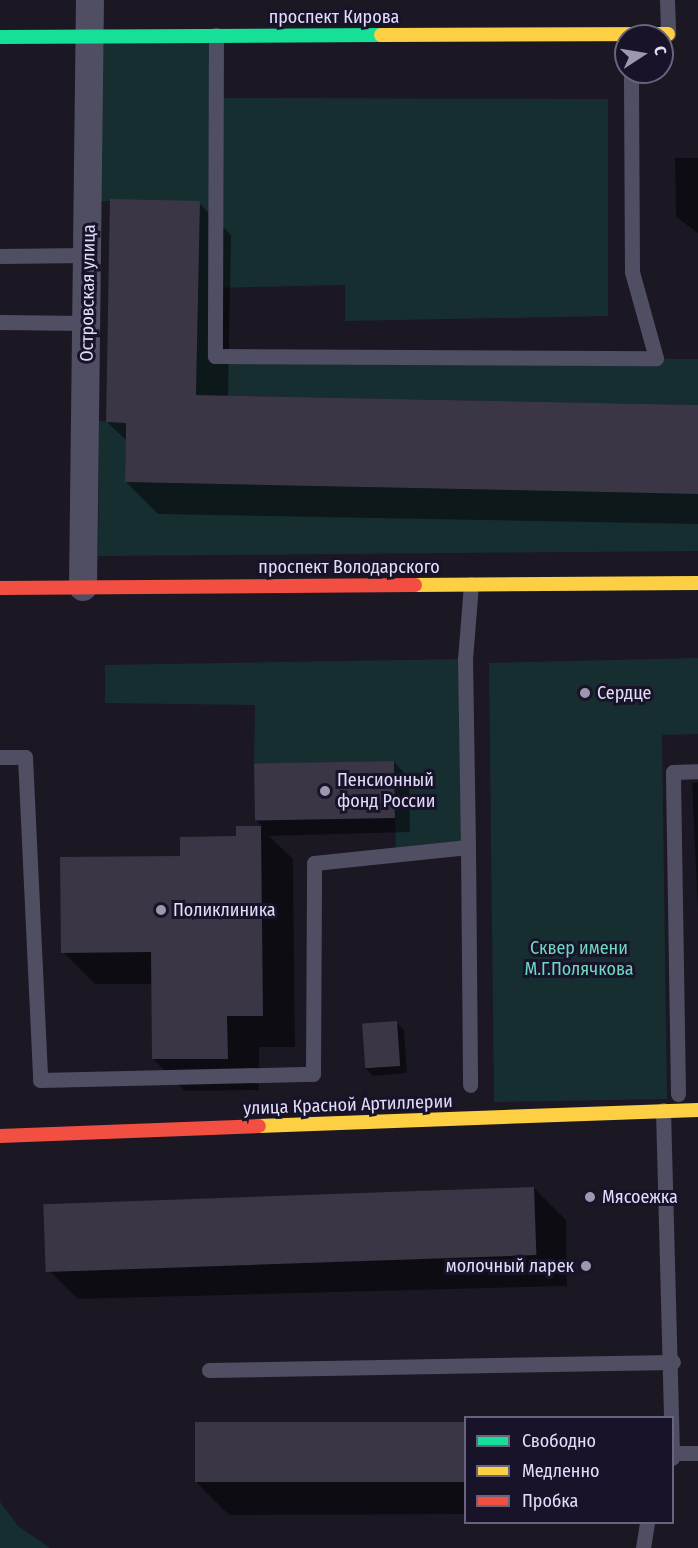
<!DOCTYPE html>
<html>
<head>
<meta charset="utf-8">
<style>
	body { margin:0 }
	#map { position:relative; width:698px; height:1548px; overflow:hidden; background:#1b1824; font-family:"Fira Sans Condensed",sans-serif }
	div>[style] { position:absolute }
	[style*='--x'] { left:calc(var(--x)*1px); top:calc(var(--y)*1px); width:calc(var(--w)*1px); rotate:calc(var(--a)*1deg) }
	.green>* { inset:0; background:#172e31 }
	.shadow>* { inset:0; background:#0007 }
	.building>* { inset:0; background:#3a3645; transform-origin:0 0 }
	.lane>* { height:15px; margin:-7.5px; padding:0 7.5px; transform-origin:7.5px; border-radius:7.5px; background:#504e63 }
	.street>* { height:28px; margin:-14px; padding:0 14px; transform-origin:14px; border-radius:14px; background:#504e63 }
	.fast>* { height:14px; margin:-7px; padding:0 7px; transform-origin:7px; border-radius:7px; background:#16e098 }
	.slow>* { height:14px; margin:-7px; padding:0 7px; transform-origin:7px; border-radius:7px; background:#ffcf43 }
	.jam>* { height:14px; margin:-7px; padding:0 7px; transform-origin:7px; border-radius:7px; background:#f24e42 }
	.dots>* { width:16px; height:16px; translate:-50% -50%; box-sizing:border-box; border:3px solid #181329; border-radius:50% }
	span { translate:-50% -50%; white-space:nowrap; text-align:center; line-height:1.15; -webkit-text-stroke:6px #181329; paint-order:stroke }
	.street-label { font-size:18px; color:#e3ddfc }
	.poi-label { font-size:18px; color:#e3ddfc }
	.left { translate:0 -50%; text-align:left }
	.right { translate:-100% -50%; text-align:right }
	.park-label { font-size:18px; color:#6dd8c4 }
	.legend { position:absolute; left:464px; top:1416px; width:210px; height:108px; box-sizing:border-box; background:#181329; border:2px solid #69647d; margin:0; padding:8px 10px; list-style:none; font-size:18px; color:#e3ddfc }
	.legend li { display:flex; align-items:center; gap:12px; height:30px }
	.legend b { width:30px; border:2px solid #69647d }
	.north { position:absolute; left:614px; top:24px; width:60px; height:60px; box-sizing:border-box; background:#181329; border:2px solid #69647d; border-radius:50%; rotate:78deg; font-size:16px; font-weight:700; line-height:24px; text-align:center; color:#e3ddfc }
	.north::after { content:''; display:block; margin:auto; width:21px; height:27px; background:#9d98b0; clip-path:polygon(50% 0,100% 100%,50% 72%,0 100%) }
</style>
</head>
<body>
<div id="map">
	<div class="green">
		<i style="clip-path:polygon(101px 35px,216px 35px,216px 98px,608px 99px,608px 316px,345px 321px,345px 285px,215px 288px,215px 356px,698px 359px,698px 405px,196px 395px,200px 201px,100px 201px)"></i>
		<i style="clip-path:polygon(99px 421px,126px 423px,125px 482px,698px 494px,698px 551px,98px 556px)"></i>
		<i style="clip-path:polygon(698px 658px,698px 734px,662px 735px,667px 1099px,494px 1102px,489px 663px)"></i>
		<i style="clip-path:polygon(465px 659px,468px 847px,396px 855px,394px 761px,254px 764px,255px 705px,105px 703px,105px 665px)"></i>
		<i style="clip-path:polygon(0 1502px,18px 1526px,50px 1548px,0 1548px)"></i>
	</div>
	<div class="shadow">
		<i style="clip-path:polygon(675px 158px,698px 158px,698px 233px,676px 217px)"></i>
		<i style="clip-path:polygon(199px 203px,231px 235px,228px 397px,698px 406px,698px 524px,158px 514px,126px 482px,127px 441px,107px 422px)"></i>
		<i style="clip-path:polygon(394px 762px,409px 778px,410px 832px,269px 836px,293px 859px,295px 1047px,259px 1047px,259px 1090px,185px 1091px,153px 1059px,153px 984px,95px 984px,63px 952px,182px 858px,237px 838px,237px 828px,263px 827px,256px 820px)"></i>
		<i style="clip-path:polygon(698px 782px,698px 912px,692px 783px)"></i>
		<i style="clip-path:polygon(396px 1022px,404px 1030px,407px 1073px,373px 1076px,365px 1068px)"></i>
		<i style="clip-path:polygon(534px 1188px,566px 1220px,567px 1286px,78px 1299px,46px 1267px)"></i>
		<i style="clip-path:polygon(466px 1424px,466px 1514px,229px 1515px,197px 1483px,197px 1425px)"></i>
	</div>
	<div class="building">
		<i style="clip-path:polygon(110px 199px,200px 201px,196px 395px,698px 405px,698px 494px,125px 482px,126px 423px,106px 422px)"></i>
		<i style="left:394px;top:761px;width:57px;height:140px;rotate:89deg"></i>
		<i style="clip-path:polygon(236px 826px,261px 826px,263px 1016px,227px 1016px,228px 1059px,152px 1059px,151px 952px,61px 953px,60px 857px,180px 856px,180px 837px,236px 836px)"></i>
		<i style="left:397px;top:1021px;width:45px;height:35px;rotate:86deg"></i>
		<i style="left:534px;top:1187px;width:68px;height:491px;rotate:88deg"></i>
		<i style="left:465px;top:1422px;width:60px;height:270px;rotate:90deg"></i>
	</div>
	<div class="lane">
		<i style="--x:667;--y:0;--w:34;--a:88"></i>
		<i style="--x:216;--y:35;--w:321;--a:90.2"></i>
		<i style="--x:215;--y:356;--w:441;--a:0.3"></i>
		<i style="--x:656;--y:358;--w:89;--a:-105.6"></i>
		<i style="--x:632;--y:272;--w:200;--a:-90.3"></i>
		<i style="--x:0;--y:256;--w:88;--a:-0.7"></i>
		<i style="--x:0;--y:322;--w:87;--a:0.7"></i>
		<i style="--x:0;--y:757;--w:25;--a:0"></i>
		<i style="--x:25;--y:757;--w:323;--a:87.3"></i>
		<i style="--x:40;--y:1080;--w:273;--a:-1.3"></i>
		<i style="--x:313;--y:1074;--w:211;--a:-89.7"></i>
		<i style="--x:314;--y:863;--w:155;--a:-5.9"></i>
		<i style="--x:468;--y:847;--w:188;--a:-90.9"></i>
		<i style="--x:465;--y:659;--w:75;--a:-85.4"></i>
		<i style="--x:468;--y:847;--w:238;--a:89.5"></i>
		<i style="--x:678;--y:1094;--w:322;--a:-90.9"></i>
		<i style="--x:673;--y:772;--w:25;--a:-2"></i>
		<i style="--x:663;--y:1110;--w:348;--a:88.5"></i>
		<i style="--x:209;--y:1370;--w:464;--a:-1"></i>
		<i style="--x:675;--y:1453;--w:23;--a:0"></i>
		<i style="--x:643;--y:1548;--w:26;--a:-81"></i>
	</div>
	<div class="street">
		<i style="--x:83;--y:587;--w:587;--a:-89.32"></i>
	</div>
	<div class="fast">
		<i style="--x:0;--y:37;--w:381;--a:-0.3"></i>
	</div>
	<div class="slow">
		<i style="--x:381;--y:35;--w:287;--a:-0.2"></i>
		<i style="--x:415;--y:585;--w:283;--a:-0.4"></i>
		<i style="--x:259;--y:1126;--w:439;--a:-2.1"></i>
	</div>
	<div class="jam">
		<i style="--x:0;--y:588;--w:415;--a:-0.4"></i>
		<i style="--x:0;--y:1136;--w:259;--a:-2.2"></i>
	</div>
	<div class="dots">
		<i style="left:585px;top:693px;background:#9d98b0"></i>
		<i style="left:325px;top:791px;background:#9d98b0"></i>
		<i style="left:161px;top:910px;background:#9d98b0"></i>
		<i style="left:590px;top:1197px;background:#9d98b0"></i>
		<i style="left:586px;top:1266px;background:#9d98b0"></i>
	</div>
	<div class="street-label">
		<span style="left:334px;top:17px">проспект Кирова</span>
		<span style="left:88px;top:293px;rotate:-89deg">Островская улица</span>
		<span style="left:349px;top:567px">проспект Володарского</span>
		<span style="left:348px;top:1105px;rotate:-2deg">улица Красной Артиллерии</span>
	</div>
	<div class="poi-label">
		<span class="left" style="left:597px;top:693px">Сердце</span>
		<span class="left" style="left:337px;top:791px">Пенсионный<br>фонд России</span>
		<span class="left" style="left:173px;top:910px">Поликлиника</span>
		<span class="left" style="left:602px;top:1197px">Мясоежка</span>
		<span class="right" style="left:574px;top:1266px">молочный ларек</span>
	</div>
	<div class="park-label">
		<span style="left:579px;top:959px">Сквер имени<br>М.Г.Полячкова</span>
	</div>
	<ul class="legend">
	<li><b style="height:8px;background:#16e098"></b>Свободно</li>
	<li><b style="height:8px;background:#ffcf43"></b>Медленно</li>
	<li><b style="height:8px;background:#f24e42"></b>Пробка</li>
	</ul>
	<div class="north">С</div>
</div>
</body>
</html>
